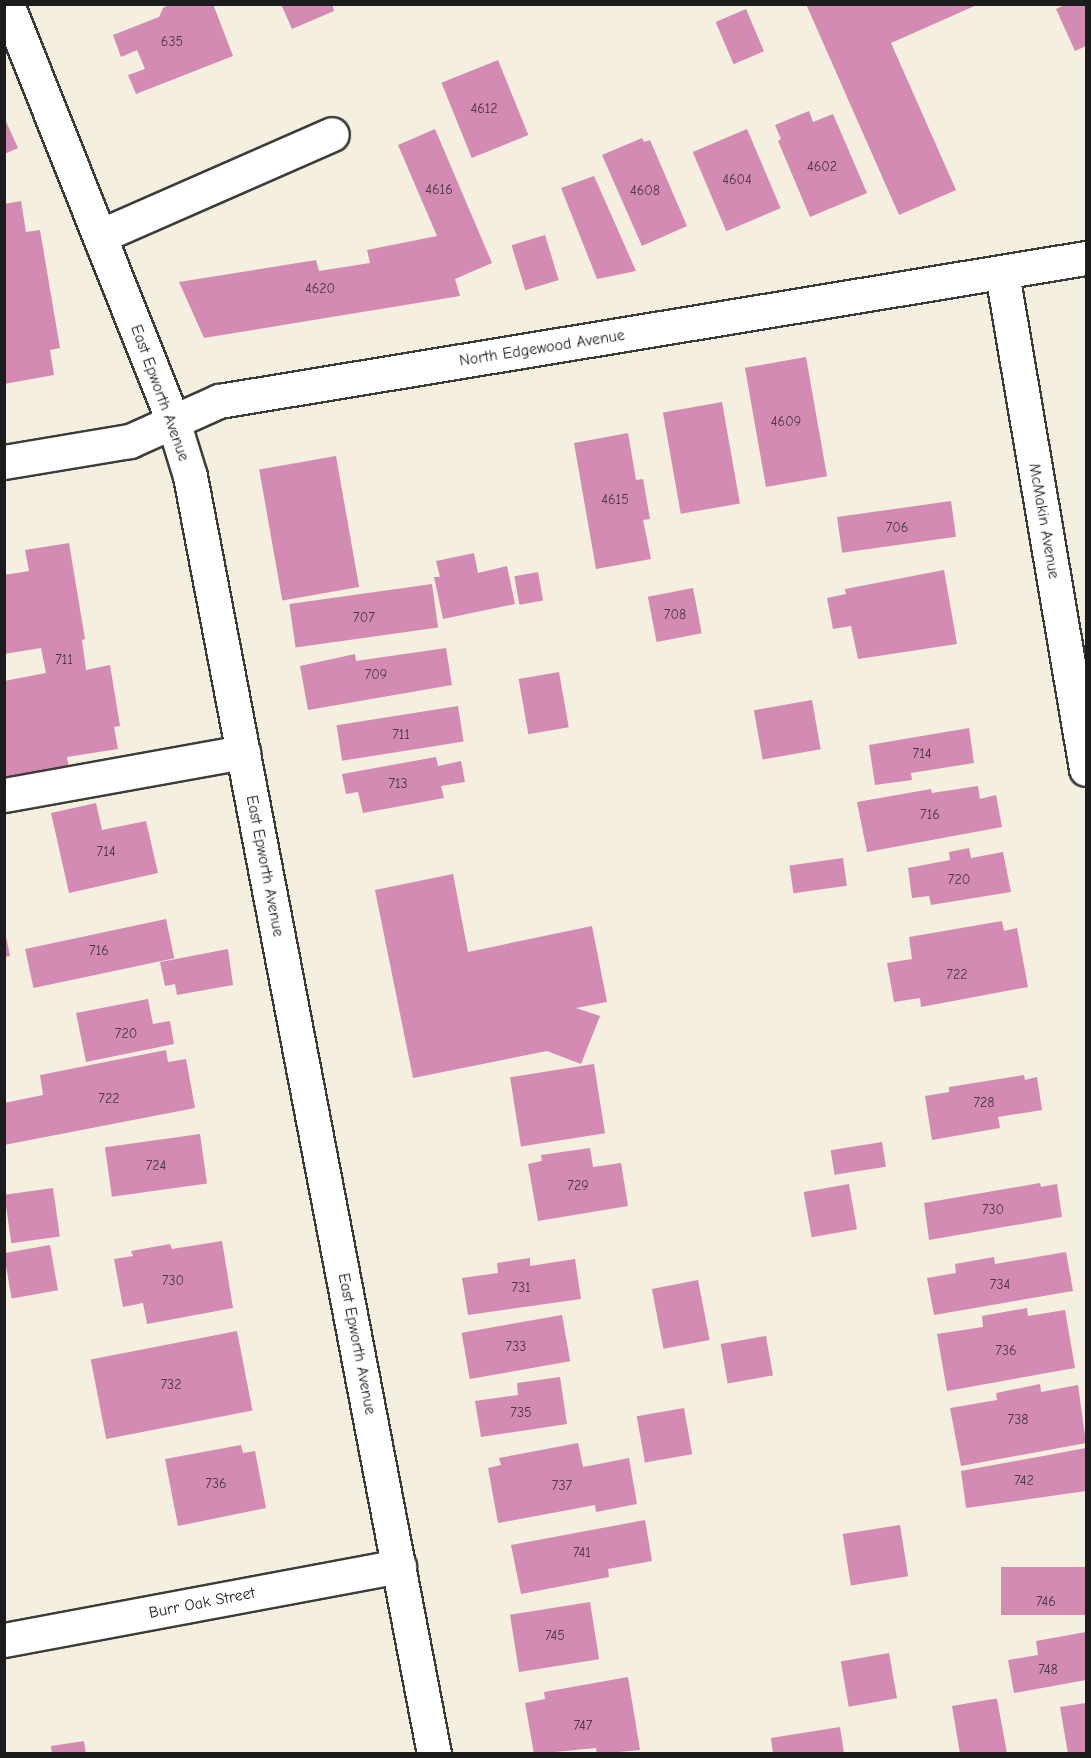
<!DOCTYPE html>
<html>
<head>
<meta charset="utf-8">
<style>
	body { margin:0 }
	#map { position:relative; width:1091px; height:1758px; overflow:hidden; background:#f4efde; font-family:"Comic Neue",sans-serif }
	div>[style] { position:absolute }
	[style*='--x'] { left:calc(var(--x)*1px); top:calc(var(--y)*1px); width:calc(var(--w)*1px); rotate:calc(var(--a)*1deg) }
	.building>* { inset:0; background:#d38bb4; transform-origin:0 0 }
	.roads { filter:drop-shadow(2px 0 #3c3c39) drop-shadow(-2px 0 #3c3c39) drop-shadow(0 2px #3c3c39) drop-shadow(0 -2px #3c3c39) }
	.minor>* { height:33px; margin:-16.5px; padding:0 16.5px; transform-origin:16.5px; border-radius:16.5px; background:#fff }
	span { translate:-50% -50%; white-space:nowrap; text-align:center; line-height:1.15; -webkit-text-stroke:6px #fff; paint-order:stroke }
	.number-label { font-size:14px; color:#4a3842 }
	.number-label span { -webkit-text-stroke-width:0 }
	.street-label { font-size:16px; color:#1c1c1c }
	.frame { position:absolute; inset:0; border:6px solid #1c1c1c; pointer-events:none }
</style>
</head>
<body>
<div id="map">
	<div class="building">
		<i style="clip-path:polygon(171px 4px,213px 4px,233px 56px,136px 94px,128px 75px,145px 69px,137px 50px,121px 57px,113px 35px,159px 17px,163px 8px)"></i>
		<i style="clip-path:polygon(281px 4px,332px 4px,334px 11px,292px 29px)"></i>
		<i style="clip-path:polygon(806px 4px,979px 4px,891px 43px,956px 190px,899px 215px)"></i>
		<i style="clip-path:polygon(1067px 4px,1086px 4px,1086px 46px,1075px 51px,1056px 9px)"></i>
		<i style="left:746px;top:9px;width:46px;height:33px;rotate:67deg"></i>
		<i style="left:498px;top:60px;width:81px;height:61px;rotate:68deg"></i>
		<i style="clip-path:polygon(809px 111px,813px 122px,833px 114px,867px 193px,810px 217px,778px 141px,781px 139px,775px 125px)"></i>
		<i style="clip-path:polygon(4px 117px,18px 148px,4px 154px)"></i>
		<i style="clip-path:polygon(435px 129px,492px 263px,455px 279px,460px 296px,204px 338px,179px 282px,316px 260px,319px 271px,370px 263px,367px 250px,437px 236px,398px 145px)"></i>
		<i style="left:747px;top:129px;width:86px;height:59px;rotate:67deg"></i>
		<i style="clip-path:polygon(642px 138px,644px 142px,650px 140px,687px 226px,642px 246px,602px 155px)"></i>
		<i style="clip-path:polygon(594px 176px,636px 271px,597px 279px,561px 188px)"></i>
		<i style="clip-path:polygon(21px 201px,26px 232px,40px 230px,60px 348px,50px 350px,54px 375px,4px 384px,4px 204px)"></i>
		<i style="left:545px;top:235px;width:47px;height:35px;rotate:73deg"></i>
		<i style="left:806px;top:357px;width:121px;height:62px;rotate:80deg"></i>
		<i style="left:722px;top:402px;width:103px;height:60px;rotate:80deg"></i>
		<i style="clip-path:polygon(628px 433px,636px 480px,643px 479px,650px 519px,643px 520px,651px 559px,596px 569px,574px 443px)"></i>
		<i style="left:336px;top:456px;width:133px;height:78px;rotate:80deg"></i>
		<i style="left:951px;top:501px;width:36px;height:115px;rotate:82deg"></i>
		<i style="clip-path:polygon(69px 543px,85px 639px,82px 640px,86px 670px,110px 665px,120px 726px,114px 727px,118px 749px,67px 757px,69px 768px,4px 778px,4px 681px,46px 673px,41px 648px,4px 654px,4px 575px,29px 571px,25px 550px)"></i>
		<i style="clip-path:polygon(474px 553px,478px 573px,507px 566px,515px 604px,443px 619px,434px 577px,440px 577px,436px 561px)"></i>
		<i style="clip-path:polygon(944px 570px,957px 644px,858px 659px,851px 626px,833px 629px,827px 598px,846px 594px,845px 589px)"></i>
		<i style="left:538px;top:572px;width:29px;height:24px;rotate:80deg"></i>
		<i style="left:432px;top:584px;width:44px;height:144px;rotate:82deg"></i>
		<i style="left:693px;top:588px;width:46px;height:46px;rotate:79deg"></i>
		<i style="clip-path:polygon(446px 648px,452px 685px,308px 710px,300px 666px,355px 654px,356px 661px)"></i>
		<i style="left:559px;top:672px;width:56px;height:41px;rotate:80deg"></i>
		<i style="left:812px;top:700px;width:50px;height:59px;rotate:80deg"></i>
		<i style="left:458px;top:706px;width:36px;height:123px;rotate:81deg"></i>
		<i style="clip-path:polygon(969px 728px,974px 763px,911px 773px,912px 780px,875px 785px,869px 745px)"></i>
		<i style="clip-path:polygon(436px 757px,438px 766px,461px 761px,465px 782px,441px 786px,444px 798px,363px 813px,358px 792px,346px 794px,342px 774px)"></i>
		<i style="clip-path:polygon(978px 786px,980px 799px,996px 795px,1002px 827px,867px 852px,857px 802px,931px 789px,932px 793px)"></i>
		<i style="clip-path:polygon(96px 803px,102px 830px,146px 821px,158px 873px,69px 893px,51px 813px)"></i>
		<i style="clip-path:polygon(969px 848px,971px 858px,1003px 852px,1011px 892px,931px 905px,929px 896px,912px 898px,908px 868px,950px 860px,949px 852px)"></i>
		<i style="left:843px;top:858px;width:28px;height:54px;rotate:82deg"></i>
		<i style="clip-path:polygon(453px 874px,468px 952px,592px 926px,607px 1002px,576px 1008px,600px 1016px,581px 1064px,547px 1051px,413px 1078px,375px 890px)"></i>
		<i style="left:166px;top:919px;width:40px;height:144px;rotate:78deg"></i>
		<i style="clip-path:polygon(1002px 921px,1004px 931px,1017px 928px,1028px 987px,921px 1007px,920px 998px,894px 1002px,887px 963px,912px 959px,909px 937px)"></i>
		<i style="clip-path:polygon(4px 927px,10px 956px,4px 957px)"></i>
		<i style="clip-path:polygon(228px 949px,233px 985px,177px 995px,175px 984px,165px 986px,160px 962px)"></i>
		<i style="clip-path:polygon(148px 999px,153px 1024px,170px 1021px,174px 1044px,86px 1062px,76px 1013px)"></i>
		<i style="clip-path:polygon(166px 1050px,168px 1062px,186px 1059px,195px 1108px,4px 1145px,4px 1103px,43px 1095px,40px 1075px)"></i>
		<i style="left:594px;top:1064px;width:70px;height:85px;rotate:81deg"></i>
		<i style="clip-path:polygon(1024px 1075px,1025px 1080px,1037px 1077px,1042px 1110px,998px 1117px,1000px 1128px,932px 1140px,925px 1096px,949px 1092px,949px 1087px)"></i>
		<i style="left:200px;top:1134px;width:50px;height:96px;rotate:82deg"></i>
		<i style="left:882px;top:1142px;width:25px;height:52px;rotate:81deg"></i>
		<i style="clip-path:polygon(590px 1148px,593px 1167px,621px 1163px,628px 1206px,538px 1221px,528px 1164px,542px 1161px,541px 1155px)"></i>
		<i style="clip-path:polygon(1040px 1183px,1041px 1187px,1057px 1184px,1062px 1217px,929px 1240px,924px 1203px)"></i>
		<i style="left:849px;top:1184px;width:46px;height:46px;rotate:80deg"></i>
		<i style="left:53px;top:1188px;width:49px;height:49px;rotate:82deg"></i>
		<i style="clip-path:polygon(222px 1241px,233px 1308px,147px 1324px,143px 1303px,123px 1307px,114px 1259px,133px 1256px,131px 1251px,170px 1244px,172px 1249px)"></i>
		<i style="left:50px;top:1245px;width:46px;height:47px;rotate:80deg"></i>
		<i style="clip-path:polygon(1066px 1252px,1073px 1291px,934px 1315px,927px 1278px,956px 1273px,955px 1264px,994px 1257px,995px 1264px)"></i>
		<i style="clip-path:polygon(530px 1258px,530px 1266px,575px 1259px,581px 1299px,468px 1315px,462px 1278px,498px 1273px,497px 1263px)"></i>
		<i style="left:698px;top:1280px;width:61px;height:47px;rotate:79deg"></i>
		<i style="clip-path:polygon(1027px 1308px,1028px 1316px,1065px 1310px,1075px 1368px,947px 1391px,937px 1334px,983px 1327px,982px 1316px)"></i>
		<i style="left:562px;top:1315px;width:47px;height:102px;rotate:80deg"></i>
		<i style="left:237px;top:1331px;width:81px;height:149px;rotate:79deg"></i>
		<i style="left:766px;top:1336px;width:40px;height:46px;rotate:80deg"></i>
		<i style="clip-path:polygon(560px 1377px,567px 1424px,481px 1437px,475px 1401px,518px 1395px,517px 1383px)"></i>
		<i style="clip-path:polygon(1040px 1384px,1041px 1392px,1078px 1385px,1086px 1443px,961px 1466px,950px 1408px,997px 1400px,996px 1393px)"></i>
		<i style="left:684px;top:1408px;width:47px;height:48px;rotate:80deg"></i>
		<i style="clip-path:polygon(578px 1443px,583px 1467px,629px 1458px,637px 1504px,596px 1512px,595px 1505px,498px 1523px,488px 1468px,501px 1465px,499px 1458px)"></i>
		<i style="clip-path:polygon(241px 1445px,243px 1453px,255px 1451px,266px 1508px,178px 1526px,165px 1459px)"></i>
		<i style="clip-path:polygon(1086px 1448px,1086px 1491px,966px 1508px,961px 1471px)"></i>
		<i style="clip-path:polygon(645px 1520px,652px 1561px,608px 1569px,609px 1577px,521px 1594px,511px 1545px)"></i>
		<i style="left:900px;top:1525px;width:52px;height:58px;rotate:81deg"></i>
		<i style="left:1086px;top:1567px;width:48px;height:85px;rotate:90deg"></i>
		<i style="left:590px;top:1602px;width:58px;height:81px;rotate:81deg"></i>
		<i style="clip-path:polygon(1086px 1632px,1086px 1680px,1014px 1693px,1008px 1660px,1038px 1655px,1036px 1641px)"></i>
		<i style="left:889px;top:1653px;width:46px;height:49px;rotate:80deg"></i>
		<i style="clip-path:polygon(628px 1677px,640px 1750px,597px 1754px,596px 1748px,534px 1754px,525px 1703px,545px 1699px,544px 1692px)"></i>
		<i style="clip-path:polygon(993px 1699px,997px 1699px,1007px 1753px,960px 1754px,952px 1706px)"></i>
		<i style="clip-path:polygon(1086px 1703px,1086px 1754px,1068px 1754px,1060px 1707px)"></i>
		<i style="clip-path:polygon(840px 1727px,844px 1754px,773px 1754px,771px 1738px)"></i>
		<i style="clip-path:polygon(84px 1741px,86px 1754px,52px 1754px,51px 1746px)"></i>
	</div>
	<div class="roads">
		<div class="minor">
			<i style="--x:7;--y:4;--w:452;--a:68.3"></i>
			<i style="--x:174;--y:424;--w:54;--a:72.9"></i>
			<i style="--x:190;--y:476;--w:1301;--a:79.19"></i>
			<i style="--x:100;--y:236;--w:253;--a:-23.7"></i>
			<i style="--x:1002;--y:273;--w:503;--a:80.39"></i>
			<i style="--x:4;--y:462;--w:128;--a:-9.5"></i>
			<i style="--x:130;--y:441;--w:98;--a:-24.2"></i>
			<i style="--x:219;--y:401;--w:879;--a:-9.37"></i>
			<i style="--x:4;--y:795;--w:243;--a:-10.2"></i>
			<i style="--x:4;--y:1640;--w:402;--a:-10.6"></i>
		</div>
	</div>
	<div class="number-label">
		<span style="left:172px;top:42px">635</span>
		<span style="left:484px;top:109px">4612</span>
		<span style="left:822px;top:167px">4602</span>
		<span style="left:737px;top:180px">4604</span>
		<span style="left:439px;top:190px">4616</span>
		<span style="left:645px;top:191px">4608</span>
		<span style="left:320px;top:289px">4620</span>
		<span style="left:786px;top:422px">4609</span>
		<span style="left:615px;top:500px">4615</span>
		<span style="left:897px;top:528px">706</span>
		<span style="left:675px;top:615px">708</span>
		<span style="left:364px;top:618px">707</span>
		<span style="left:64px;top:660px">711</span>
		<span style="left:376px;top:675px">709</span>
		<span style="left:401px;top:735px">711</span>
		<span style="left:922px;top:754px">714</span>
		<span style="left:398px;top:784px">713</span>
		<span style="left:930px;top:815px">716</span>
		<span style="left:106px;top:852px">714</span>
		<span style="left:959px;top:880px">720</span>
		<span style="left:99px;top:951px">716</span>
		<span style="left:957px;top:975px">722</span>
		<span style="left:126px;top:1034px">720</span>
		<span style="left:109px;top:1099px">722</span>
		<span style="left:984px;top:1103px">728</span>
		<span style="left:156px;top:1166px">724</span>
		<span style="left:578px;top:1186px">729</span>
		<span style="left:993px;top:1210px">730</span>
		<span style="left:173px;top:1281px">730</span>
		<span style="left:1000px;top:1285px">734</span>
		<span style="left:521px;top:1288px">731</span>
		<span style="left:516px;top:1347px">733</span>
		<span style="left:1006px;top:1351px">736</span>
		<span style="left:171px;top:1385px">732</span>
		<span style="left:521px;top:1413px">735</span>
		<span style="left:1018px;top:1420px">738</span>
		<span style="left:1024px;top:1481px">742</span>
		<span style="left:216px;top:1484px">736</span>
		<span style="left:562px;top:1486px">737</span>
		<span style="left:582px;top:1553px">741</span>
		<span style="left:1046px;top:1602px">746</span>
		<span style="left:555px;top:1636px">745</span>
		<span style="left:1048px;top:1670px">748</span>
		<span style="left:583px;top:1726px">747</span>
	</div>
	<div class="street-label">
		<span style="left:542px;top:348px;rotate:-9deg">North Edgewood Avenue</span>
		<span style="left:160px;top:393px;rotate:70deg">East Epworth Avenue</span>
		<span style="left:1044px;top:521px;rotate:80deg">McMakin Avenue</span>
		<span style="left:265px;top:866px;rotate:79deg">East Epworth Avenue</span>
		<span style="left:357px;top:1344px;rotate:79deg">East Epworth Avenue</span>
		<span style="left:202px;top:1603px;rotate:-11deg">Burr Oak Street</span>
	</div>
	<div class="frame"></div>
</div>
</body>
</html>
